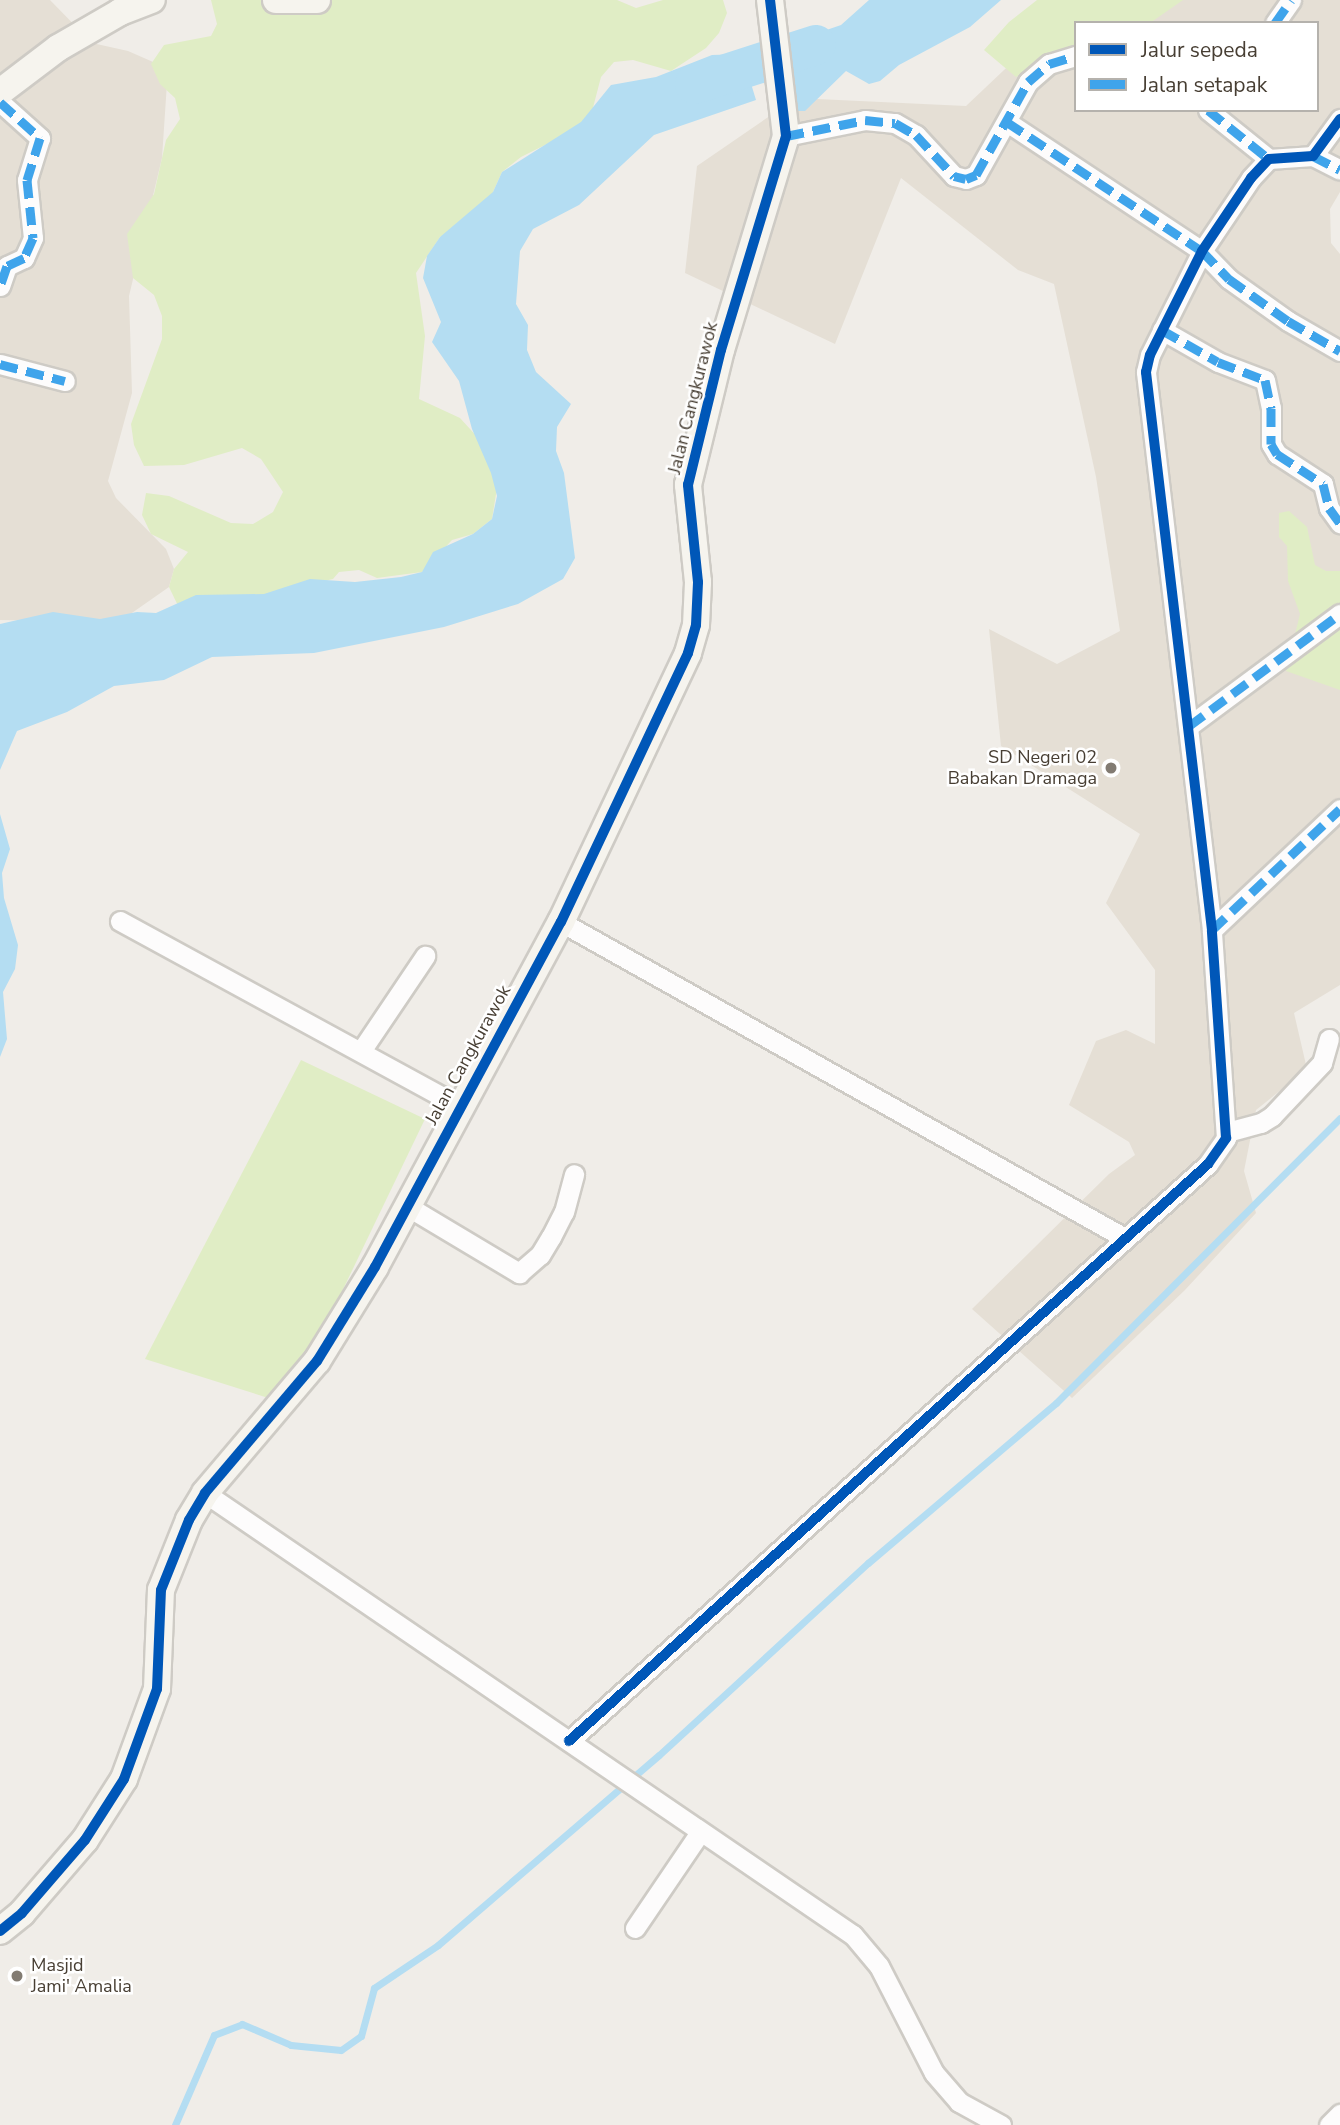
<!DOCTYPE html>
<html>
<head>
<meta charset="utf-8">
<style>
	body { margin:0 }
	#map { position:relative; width:1340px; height:2125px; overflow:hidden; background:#f0ede8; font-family:"Nunito Sans",sans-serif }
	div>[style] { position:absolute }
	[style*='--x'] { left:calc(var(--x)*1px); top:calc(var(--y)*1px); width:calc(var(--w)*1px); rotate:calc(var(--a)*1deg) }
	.residential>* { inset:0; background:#e5dfd5 }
	.green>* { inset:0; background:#e0edc5 }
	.water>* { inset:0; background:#b4ddf2 }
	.stream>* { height:7px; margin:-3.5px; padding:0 3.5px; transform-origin:3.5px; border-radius:3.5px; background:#b4ddf2 }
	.river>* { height:40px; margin:-20px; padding:0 20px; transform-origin:20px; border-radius:20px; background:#b4ddf2 }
	.roads { filter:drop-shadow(2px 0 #cecbc5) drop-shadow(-2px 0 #cecbc5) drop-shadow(0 2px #cecbc5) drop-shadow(0 -2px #cecbc5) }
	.street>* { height:19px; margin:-9.5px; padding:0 9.5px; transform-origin:9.5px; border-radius:9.5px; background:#fdfcfc }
	.secondary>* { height:26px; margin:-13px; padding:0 13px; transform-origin:13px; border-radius:13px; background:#f6f4ee }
	.quiet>* { height:9px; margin-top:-4.5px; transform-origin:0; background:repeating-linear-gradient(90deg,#3fa4eb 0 18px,transparent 0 27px) }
	.cycleway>* { height:10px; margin:-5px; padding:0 5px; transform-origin:5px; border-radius:5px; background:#0057b8 }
	.dots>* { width:19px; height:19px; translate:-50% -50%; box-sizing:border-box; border:4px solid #fff; border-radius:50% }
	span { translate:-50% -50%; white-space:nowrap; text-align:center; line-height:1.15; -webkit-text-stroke:5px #fff; paint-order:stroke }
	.street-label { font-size:18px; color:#473e33 }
	.poi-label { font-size:18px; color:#473e33 }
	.right { translate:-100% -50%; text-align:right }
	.left { translate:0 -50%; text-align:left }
	.legend { position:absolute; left:1074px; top:21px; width:245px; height:91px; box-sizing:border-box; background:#fff; border:2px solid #b5b2ad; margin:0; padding:9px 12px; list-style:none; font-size:21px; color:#473e33 }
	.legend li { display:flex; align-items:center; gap:14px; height:35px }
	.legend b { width:35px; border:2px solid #b5b2ad }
</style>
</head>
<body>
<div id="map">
	<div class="residential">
		<i style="clip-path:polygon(0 0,50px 0,92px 43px,128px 51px,160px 65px,167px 83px,162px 158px,129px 296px,132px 393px,108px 481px,116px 498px,166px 549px,174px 569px,169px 587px,119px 622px,0 620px)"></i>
		<i style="clip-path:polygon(1135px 0,1340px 0,1340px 192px,1330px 209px,1331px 243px,1340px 254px,1340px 985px,1294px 1013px,1307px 1069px,1256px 1110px,1244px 1171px,1256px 1213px,1185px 1290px,1072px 1398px,972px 1309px,1109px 1174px,1135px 1155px,1129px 1142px,1069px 1105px,1096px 1041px,1126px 1030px,1155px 1044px,1155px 970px,1106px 903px,1140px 834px,1001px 746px,989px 629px,1057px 664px,1120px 631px,1096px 477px,1054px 284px,1018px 270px,901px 178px,835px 344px,685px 273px,697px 166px,796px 98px,966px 106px,1042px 34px,1076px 27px,1076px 110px,1317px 110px,1317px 23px,1094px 23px)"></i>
	</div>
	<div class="green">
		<i style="clip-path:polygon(211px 0,617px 0,636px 8px,663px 0,723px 0,727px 13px,719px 33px,706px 48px,671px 71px,633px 60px,614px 62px,601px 77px,589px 123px,521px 157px,502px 172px,493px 192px,492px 212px,440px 237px,416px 273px,425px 336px,419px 399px,460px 418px,501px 463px,492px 519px,473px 534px,452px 540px,422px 572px,377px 578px,359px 570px,339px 572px,333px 579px,288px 589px,277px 604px,181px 612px,169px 587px,174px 569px,188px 552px,151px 534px,142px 515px,146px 493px,169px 496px,231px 523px,253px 524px,273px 512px,283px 492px,261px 459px,242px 448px,184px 465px,144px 466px,134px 445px,131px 424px,162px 339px,162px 316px,154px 295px,133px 278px,127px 234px,154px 194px,166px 140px,180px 119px,175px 98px,160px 84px,151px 64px,164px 45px,211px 36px,217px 24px)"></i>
		<i style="clip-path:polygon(1037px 0,1183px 0,1150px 23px,1076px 23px,1076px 59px,1061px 57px,1016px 77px,984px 50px,1009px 22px)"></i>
		<i style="clip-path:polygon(1289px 511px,1307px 527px,1315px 565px,1326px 571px,1340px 571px,1340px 690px,1286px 671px,1300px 614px,1288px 581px,1287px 546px,1279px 537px,1279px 513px)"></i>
		<i style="clip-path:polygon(301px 1060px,425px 1119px,322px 1333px,278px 1401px,145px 1359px)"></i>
	</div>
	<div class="water">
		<i style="clip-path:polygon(869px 0,1001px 0,970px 27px,899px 65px,880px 81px,869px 84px,846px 71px,805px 111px,789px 111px,783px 45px,841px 25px)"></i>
		<i style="clip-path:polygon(742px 54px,756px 100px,654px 135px,579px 205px,533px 229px,520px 251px,516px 304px,528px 325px,527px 350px,536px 372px,571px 404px,557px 427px,556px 451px,564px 473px,575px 558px,563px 579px,518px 604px,444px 627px,314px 653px,212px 657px,164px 680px,114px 686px,67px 712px,17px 731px,0 770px,0 624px,53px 612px,100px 619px,137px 612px,156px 613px,196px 595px,264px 594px,310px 579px,355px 582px,401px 577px,422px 572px,433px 552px,473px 534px,492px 519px,497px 496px,491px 473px,472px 429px,459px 381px,432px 342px,441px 322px,423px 278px,427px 256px,440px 237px,493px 192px,502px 172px,581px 122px,611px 85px,656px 77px,712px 55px)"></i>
		<i style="clip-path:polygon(0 814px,10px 849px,2px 873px,4px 898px,18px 945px,15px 969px,3px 992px,7px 1039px,0 1057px)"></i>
	</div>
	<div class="stream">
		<i style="--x:175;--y:2125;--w:98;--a:-66.6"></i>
		<i style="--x:214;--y:2035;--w:30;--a:-21"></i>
		<i style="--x:242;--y:2024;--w:53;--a:23.2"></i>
		<i style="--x:291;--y:2045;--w:50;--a:5.7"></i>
		<i style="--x:341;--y:2050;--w:24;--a:-35"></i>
		<i style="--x:361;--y:2036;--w:50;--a:-74.8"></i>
		<i style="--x:374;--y:1988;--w:77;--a:-33.9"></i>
		<i style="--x:438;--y:1945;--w:291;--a:-40.7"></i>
		<i style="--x:659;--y:1755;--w:284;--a:-42.6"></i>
		<i style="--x:868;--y:1563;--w:247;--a:-40.4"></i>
		<i style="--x:1056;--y:1403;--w:402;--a:-45.1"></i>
	</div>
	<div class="river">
		<i style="--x:695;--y:84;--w:127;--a:-17.9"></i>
	</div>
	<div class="roads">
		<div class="street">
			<i style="--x:1275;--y:23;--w:28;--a:-55"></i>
			<i style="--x:0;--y:102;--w:54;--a:42"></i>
			<i style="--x:40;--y:138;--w:44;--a:107.2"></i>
			<i style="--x:27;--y:180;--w:58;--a:84.1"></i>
			<i style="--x:33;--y:238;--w:22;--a:114"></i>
			<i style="--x:24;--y:258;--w:19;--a:155"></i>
			<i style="--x:7;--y:266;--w:21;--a:109"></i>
			<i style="--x:1208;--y:110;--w:78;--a:38.8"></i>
			<i style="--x:1007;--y:122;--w:234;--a:33.5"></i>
			<i style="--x:1202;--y:251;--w:39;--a:46"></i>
			<i style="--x:1229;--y:279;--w:72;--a:35.4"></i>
			<i style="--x:1288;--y:321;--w:60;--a:30"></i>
			<i style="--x:786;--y:136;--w:81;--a:-11.4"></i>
			<i style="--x:865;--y:120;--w:30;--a:6"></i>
			<i style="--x:895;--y:123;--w:24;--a:30"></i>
			<i style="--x:916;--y:135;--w:56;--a:47.2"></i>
			<i style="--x:954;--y:176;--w:12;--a:14"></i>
			<i style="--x:966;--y:179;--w:11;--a:-22"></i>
			<i style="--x:976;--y:175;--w:107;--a:-60.8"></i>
			<i style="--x:1028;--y:82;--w:28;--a:-41"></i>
			<i style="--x:1049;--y:64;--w:28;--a:-17"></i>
			<i style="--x:1313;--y:156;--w:30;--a:27"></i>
			<i style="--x:1162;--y:330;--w:64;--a:29.7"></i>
			<i style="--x:1218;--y:362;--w:50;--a:21"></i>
			<i style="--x:1265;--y:380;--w:29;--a:78"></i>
			<i style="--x:1271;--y:408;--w:36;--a:90"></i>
			<i style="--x:1271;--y:444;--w:12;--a:59"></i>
			<i style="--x:1277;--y:454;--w:55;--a:33.1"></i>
			<i style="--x:1323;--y:484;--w:25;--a:76"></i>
			<i style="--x:1329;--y:508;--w:19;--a:54"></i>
			<i style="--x:0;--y:364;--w:67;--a:14.7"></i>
			<i style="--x:1189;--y:726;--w:188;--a:-36.6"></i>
			<i style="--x:120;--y:921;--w:387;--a:28.6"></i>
			<i style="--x:561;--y:922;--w:644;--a:29.27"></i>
			<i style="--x:1212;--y:930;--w:176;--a:-43.4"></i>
			<i style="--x:361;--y:1051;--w:115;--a:-56"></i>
			<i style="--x:1227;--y:1132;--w:35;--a:-15"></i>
			<i style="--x:1261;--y:1123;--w:13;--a:-32"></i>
			<i style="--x:1272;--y:1116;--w:73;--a:-46.7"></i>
			<i style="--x:1322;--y:1063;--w:25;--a:-74"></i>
			<i style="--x:407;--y:1206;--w:131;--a:30.9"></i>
			<i style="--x:519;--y:1273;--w:28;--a:-41"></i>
			<i style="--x:540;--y:1255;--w:21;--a:-59"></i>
			<i style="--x:551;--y:1237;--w:28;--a:-63"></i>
			<i style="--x:564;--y:1212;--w:39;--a:-75"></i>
			<i style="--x:205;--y:1493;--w:784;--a:34.3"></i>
			<i style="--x:853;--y:1935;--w:40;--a:50"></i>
			<i style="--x:879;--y:1966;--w:120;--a:62.8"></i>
			<i style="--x:934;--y:2073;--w:38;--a:49"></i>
			<i style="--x:959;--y:2102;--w:48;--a:28.7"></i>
			<i style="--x:569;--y:1741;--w:861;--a:-42.08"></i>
			<i style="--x:1208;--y:1164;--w:32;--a:-55"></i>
			<i style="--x:1226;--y:1138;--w:208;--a:-93.9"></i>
			<i style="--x:1212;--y:930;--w:562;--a:-96.75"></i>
			<i style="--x:1146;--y:372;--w:17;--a:-77"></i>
			<i style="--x:1150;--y:355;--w:116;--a:-63.4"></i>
			<i style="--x:1202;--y:251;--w:88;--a:-56.1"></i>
			<i style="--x:1251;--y:178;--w:26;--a:-47"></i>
			<i style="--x:1269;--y:159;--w:44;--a:-3.9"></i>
			<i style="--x:1313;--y:156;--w:46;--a:-53.9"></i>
			<i style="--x:635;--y:1928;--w:114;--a:-55.8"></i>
			<i style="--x:1329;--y:2125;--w:16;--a:-45"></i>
		</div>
		<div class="secondary">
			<i style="--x:276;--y:0;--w:41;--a:0"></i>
			<i style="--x:0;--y:92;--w:73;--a:-37.2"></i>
			<i style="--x:58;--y:48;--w:72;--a:-30.1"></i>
			<i style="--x:120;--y:12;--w:34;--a:-21"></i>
			<i style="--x:0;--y:1931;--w:28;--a:-39"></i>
			<i style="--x:22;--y:1913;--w:96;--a:-49.2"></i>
			<i style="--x:85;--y:1840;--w:72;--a:-57.4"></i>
			<i style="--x:124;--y:1779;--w:96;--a:-69.9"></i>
			<i style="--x:157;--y:1689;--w:99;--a:-87.7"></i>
			<i style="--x:161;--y:1590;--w:75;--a:-68.2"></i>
			<i style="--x:189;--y:1520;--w:31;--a:-59"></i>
			<i style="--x:205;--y:1493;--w:173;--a:-49.7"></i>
			<i style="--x:317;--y:1361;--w:110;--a:-58.3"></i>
			<i style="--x:375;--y:1267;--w:392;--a:-61.7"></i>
			<i style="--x:561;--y:922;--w:297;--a:-64.7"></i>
			<i style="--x:688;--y:653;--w:29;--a:-74"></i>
			<i style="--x:696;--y:625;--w:43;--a:-87.3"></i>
			<i style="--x:698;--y:582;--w:98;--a:-95.9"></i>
			<i style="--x:688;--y:485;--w:139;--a:-76.3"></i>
			<i style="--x:721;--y:350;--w:224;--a:-73.1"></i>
			<i style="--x:786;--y:136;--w:137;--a:-96.7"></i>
		</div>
	</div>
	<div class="quiet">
		<i style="--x:1275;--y:23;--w:28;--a:-55"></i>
		<i style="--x:0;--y:102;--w:54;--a:42"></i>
		<i style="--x:40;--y:138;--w:44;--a:107.2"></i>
		<i style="--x:27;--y:180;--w:58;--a:84.1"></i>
		<i style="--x:33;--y:238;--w:22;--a:114"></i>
		<i style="--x:24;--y:258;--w:19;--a:155"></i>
		<i style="--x:7;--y:266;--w:21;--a:109"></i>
		<i style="--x:1208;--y:110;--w:78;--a:38.8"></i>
		<i style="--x:1007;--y:122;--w:234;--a:33.5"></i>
		<i style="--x:1202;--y:251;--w:39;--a:46"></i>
		<i style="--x:1229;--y:279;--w:72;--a:35.4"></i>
		<i style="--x:1288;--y:321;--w:60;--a:30"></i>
		<i style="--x:786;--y:136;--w:81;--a:-11.4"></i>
		<i style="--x:865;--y:120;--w:30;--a:6"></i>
		<i style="--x:895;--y:123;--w:24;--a:30"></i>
		<i style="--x:916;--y:135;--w:56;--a:47.2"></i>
		<i style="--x:954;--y:176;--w:12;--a:14"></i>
		<i style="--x:966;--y:179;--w:11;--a:-22"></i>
		<i style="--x:976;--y:175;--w:107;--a:-60.8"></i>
		<i style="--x:1028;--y:82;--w:28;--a:-41"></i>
		<i style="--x:1049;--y:64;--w:28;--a:-17"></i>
		<i style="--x:1313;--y:156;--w:30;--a:27"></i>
		<i style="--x:1162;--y:330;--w:64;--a:29.7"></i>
		<i style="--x:1218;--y:362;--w:50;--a:21"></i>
		<i style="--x:1265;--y:380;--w:29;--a:78"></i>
		<i style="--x:1271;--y:408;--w:36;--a:90"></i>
		<i style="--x:1271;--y:444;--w:12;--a:59"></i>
		<i style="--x:1277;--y:454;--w:55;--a:33.1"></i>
		<i style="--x:1323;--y:484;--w:25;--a:76"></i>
		<i style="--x:1329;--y:508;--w:19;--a:54"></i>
		<i style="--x:0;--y:364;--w:67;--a:14.7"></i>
		<i style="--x:1189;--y:726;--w:188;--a:-36.6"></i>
		<i style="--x:1212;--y:930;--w:176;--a:-43.4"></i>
	</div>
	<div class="cycleway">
		<i style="--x:569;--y:1741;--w:861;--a:-42.08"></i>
		<i style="--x:1208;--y:1164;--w:32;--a:-55"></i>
		<i style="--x:1226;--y:1138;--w:208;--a:-93.9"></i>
		<i style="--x:1212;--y:930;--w:562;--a:-96.75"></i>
		<i style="--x:1146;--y:372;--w:17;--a:-77"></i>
		<i style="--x:1150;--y:355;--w:116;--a:-63.4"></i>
		<i style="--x:1202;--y:251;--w:88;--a:-56.1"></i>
		<i style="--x:1251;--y:178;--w:26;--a:-47"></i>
		<i style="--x:1269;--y:159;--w:44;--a:-3.9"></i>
		<i style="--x:1313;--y:156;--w:46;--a:-53.9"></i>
		<i style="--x:0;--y:1931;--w:28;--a:-39"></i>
		<i style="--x:22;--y:1913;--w:96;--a:-49.2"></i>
		<i style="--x:85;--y:1840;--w:72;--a:-57.4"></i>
		<i style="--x:124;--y:1779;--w:96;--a:-69.9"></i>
		<i style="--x:157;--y:1689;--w:99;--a:-87.7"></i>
		<i style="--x:161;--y:1590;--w:75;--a:-68.2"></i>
		<i style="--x:189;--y:1520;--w:31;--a:-59"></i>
		<i style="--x:205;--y:1493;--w:173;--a:-49.7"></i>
		<i style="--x:317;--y:1361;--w:110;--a:-58.3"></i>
		<i style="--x:375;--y:1267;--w:392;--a:-61.7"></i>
		<i style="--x:561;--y:922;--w:297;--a:-64.7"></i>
		<i style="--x:688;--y:653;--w:29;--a:-74"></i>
		<i style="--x:696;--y:625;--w:43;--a:-87.3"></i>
		<i style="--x:698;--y:582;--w:98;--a:-95.9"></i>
		<i style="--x:688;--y:485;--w:139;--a:-76.3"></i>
		<i style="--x:721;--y:350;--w:224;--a:-73.1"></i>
		<i style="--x:786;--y:136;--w:137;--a:-96.7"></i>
	</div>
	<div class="dots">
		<i style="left:1111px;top:768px;background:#827b72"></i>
		<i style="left:17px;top:1976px;background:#827b72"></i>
	</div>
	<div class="street-label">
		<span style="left:693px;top:398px;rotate:-76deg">Jalan Cangkurawok</span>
		<span style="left:468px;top:1055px;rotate:-61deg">Jalan Cangkurawok</span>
	</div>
	<div class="poi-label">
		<span class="right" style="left:1097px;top:768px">SD Negeri 02<br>Babakan Dramaga</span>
		<span class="left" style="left:31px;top:1976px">Masjid<br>Jami' Amalia</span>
	</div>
	<ul class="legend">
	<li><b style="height:9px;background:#0057b8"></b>Jalur sepeda</li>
	<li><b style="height:9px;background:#3fa4eb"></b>Jalan setapak</li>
	</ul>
</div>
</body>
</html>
